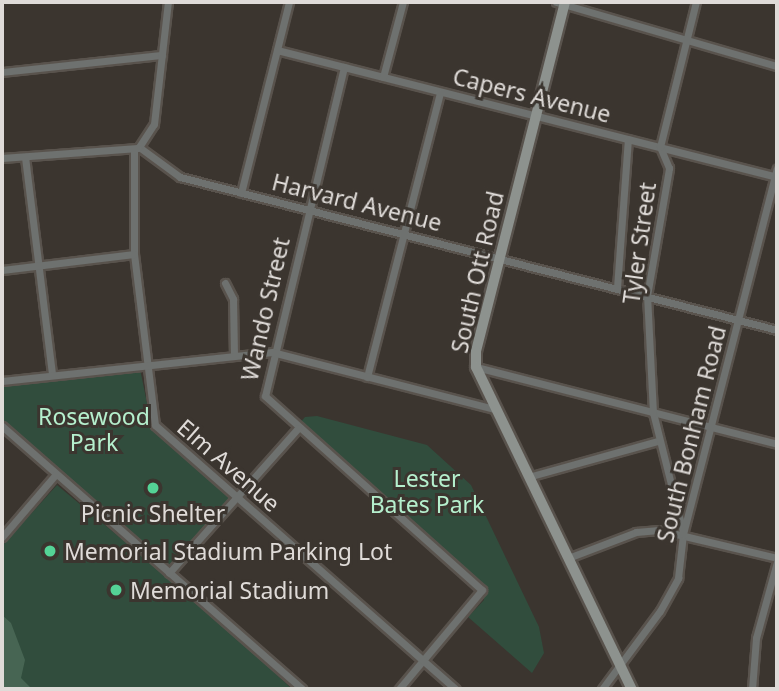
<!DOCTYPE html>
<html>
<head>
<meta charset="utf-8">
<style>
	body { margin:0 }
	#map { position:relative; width:779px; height:691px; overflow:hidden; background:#3b352f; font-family:"Noto Sans",sans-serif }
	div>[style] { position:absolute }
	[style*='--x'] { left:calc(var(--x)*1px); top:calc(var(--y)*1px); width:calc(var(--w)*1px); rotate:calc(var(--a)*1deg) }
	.green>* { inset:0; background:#314d3d }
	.forest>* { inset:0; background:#476553 }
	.roads { filter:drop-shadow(2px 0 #59534d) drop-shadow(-2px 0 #59534d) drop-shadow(0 2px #59534d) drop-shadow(0 -2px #59534d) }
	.street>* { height:7px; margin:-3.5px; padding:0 3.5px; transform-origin:3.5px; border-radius:3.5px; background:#6e716f }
	.secondary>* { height:10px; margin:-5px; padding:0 5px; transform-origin:5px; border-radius:5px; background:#8d928e }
	.dots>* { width:19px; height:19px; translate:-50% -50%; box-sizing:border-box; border:4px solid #3b352f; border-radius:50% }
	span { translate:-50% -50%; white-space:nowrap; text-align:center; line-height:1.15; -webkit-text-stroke:6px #3b352f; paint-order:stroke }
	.street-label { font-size:23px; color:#dfdbd8 }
	.park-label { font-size:23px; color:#b5efcd }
	.poi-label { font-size:23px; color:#dfdbd8 }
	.left { translate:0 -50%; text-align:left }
	.frame { position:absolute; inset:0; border:4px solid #dfdbd8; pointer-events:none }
</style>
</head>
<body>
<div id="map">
	<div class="green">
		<i style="clip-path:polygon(140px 369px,152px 427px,230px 499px,168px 566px,2px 421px,2px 385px)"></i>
		<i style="clip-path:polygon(317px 416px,427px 445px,471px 485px,539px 627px,544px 653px,532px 673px,468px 617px,484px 600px,480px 583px,299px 424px,305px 417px)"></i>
		<i style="clip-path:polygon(57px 485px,220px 621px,292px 689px,2px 689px,2px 546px)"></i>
	</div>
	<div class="forest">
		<i style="clip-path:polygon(2px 615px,11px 623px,25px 660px,21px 678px,32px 689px,2px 689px)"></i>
	</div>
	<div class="roads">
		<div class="street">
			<i style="--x:556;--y:2;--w:230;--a:16.2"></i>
			<i style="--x:277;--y:50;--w:516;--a:14.25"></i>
			<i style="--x:344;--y:67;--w:338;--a:103.5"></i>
			<i style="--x:265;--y:396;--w:291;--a:41.8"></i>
			<i style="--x:482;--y:590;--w:129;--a:130"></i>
			<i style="--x:2;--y:72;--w:161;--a:-6.1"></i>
			<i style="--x:383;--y:77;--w:78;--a:-75.1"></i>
			<i style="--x:139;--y:147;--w:51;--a:36.2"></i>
			<i style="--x:180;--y:177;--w:616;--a:14.37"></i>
			<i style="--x:139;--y:147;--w:27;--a:-57"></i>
			<i style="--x:154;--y:124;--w:123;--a:-83.5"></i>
			<i style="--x:134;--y:149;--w:105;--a:90"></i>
			<i style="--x:134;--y:254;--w:172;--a:83"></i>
			<i style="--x:155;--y:425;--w:400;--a:41.3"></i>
			<i style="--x:25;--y:157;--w:219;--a:82.9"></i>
			<i style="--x:2;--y:158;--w:136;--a:-4.2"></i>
			<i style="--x:241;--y:193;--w:197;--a:-75.9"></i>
			<i style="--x:2;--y:270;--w:133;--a:-6.9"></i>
			<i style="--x:225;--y:283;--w:18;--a:63"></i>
			<i style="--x:233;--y:299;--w:55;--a:89"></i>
			<i style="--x:617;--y:288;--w:149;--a:-85.8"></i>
			<i style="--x:476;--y:367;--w:311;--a:14.3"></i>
			<i style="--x:367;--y:377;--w:294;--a:-75.6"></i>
			<i style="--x:2;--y:381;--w:272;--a:-6.1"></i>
			<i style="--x:272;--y:352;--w:229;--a:14.4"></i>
			<i style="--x:2;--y:426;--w:399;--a:41.2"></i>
			<i style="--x:528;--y:477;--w:135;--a:-15.5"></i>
			<i style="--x:683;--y:532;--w:123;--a:-104.1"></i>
			<i style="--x:653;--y:413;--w:117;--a:-92.9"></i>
			<i style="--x:647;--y:296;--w:130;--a:-80.2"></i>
			<i style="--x:669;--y:168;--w:23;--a:-113"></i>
			<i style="--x:660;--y:147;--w:149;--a:-76.1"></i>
			<i style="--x:2;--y:537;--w:83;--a:-49.4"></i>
			<i style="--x:568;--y:558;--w:73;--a:-20.9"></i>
			<i style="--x:636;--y:532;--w:23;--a:-5"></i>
			<i style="--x:659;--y:530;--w:121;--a:13.3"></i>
			<i style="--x:169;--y:573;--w:194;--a:-48.3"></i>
			<i style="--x:602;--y:689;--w:97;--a:-53.4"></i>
			<i style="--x:660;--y:611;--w:38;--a:-61"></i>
			<i style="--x:678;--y:578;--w:44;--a:-83.5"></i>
			<i style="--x:683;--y:534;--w:377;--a:-75.6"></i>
			<i style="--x:752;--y:689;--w:51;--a:-85.5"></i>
			<i style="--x:756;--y:638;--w:79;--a:-74.6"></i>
		</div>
		<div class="secondary">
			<i style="--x:565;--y:2;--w:360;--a:104.3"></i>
			<i style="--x:476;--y:351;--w:16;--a:90"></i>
			<i style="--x:476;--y:367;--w:358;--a:64.2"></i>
		</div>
	</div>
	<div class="dots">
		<i style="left:153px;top:488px;background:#54d396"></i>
		<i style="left:50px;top:551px;background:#54d396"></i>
		<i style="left:116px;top:590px;background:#54d396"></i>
	</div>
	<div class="street-label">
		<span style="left:532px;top:95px;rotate:14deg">Capers Avenue</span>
		<span style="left:357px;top:202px;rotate:14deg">Harvard Avenue</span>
		<span style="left:639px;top:243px;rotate:-82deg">Tyler Street</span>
		<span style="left:477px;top:272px;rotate:-77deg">South Ott Road</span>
		<span style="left:265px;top:309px;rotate:-77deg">Wando Street</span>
		<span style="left:691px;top:434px;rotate:-76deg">South Bonham Road</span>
		<span style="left:229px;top:465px;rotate:41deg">Elm Avenue</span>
	</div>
	<div class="park-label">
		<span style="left:94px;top:429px">Rosewood<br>Park</span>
		<span style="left:427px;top:491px">Lester<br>Bates Park</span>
	</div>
	<div class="poi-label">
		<span style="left:153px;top:513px">Picnic Shelter</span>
		<span class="left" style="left:64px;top:551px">Memorial Stadium Parking Lot</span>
		<span class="left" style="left:130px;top:590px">Memorial Stadium</span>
	</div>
	<div class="frame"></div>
</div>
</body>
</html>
